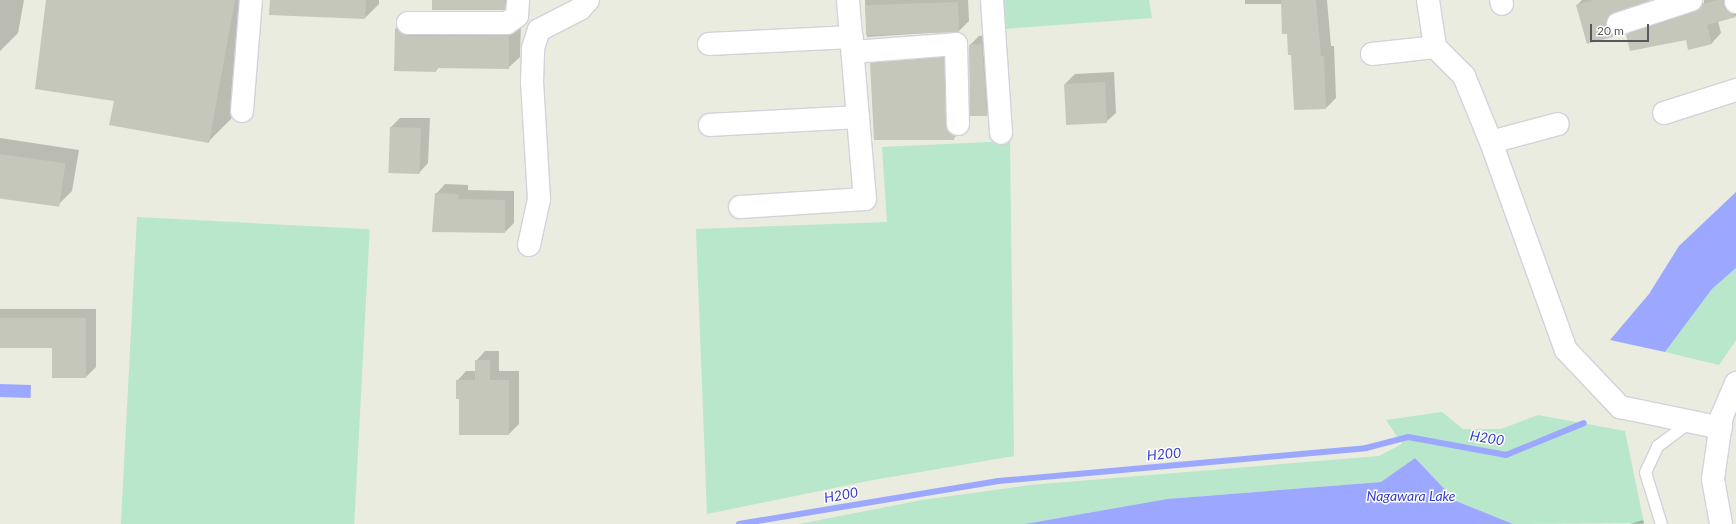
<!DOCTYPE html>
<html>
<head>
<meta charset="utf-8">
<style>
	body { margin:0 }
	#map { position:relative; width:1736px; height:524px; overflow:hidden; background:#e9ecde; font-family:Lato,sans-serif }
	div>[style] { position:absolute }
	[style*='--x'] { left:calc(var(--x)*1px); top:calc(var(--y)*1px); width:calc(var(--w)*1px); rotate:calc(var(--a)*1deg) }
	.green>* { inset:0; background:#b8e7cc; transform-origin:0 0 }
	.water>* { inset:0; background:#9ca8ff; transform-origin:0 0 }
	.shadow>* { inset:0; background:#0003 }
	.stream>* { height:6px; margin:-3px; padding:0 3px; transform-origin:3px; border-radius:3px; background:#9ca8ff }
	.building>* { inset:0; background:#c5c7bb; transform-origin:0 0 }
	.roads { filter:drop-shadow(1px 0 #d2d2da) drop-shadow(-1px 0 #d2d2da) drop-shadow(0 1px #d2d2da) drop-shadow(0 -1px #d2d2da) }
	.lane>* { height:11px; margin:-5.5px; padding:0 5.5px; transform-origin:5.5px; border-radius:5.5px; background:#fff }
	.street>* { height:22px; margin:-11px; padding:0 11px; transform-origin:11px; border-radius:11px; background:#fff }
	.secondary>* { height:22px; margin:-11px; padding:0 11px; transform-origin:11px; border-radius:11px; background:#fff }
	span { translate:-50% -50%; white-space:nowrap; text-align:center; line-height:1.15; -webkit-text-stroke:3px #fff; paint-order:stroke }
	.water-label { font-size:14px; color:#363dcb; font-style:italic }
	.scale { position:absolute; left:1590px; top:24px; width:59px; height:18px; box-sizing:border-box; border:2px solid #585861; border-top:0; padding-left:5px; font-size:12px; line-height:14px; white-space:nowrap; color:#585861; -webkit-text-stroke:3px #fff; paint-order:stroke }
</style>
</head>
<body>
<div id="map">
	<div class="green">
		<i style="clip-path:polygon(1001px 0,1149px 0,1152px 18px,1004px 29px)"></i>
		<i style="clip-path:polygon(1010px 141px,1014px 456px,873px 480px,707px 514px,696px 229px,887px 222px,882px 147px)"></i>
		<i style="left:137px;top:217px;width:233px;height:308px;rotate:3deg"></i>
		<i style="clip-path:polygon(1736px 268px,1736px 340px,1719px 365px,1665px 352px,1712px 289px)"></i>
		<i style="clip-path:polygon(1442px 412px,1463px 429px,1501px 429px,1538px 415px,1625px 431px,1644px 523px,1513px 524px,1456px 501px,1415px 458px,1381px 482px,1167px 499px,1025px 524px,799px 524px,922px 500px,1030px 485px,1379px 456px,1402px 444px,1386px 420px)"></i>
	</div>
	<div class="water">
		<i style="clip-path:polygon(1736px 192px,1736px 268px,1712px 289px,1665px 352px,1610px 340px,1649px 294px,1679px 246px)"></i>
		<i style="left:0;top:384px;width:31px;height:13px;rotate:2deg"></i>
		<i style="clip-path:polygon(1415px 458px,1456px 501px,1513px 524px,1025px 524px,1167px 499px,1381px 482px)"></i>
	</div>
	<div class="shadow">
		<i style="clip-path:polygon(0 0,24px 0,18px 33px,0 51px)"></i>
		<i style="clip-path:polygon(47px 0,253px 0,231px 119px,208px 142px,115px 100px)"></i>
		<i style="clip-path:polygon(271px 0,379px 0,379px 4px,365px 18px)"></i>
		<i style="clip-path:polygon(433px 0,512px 0,503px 10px)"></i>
		<i style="clip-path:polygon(865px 0,968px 0,969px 21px,959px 31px,867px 37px)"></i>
		<i style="clip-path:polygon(1245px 0,1327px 0,1331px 46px,1334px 46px,1336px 98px,1326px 108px,1292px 54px,1283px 4px,1245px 4px)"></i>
		<i style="clip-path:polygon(1582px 0,1648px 0,1617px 10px,1615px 18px,1625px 26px,1616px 35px,1587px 43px,1577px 5px)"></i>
		<i style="clip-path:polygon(1704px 0,1736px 0,1736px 16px,1718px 21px,1721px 33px,1712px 43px,1689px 49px,1686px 38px,1627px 35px,1637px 25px,1704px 3px)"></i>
		<i style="clip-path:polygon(407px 17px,521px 23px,520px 57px,508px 68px,439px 67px,436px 71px,396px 29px)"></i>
		<i style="clip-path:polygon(992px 35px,996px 105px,987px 115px,970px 45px,979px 36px)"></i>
		<i style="clip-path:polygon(954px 47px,964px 128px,953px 139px,871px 64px,882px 53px)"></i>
		<i style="clip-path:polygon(1114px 72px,1116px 113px,1106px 122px,1065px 84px,1075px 74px)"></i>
		<i style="clip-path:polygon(400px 118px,430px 118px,428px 163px,419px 173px,391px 127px)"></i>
		<i style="clip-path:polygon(0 138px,79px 150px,72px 191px,58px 205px,0 197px)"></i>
		<i style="clip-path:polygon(445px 184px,468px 185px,468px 190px,514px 191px,514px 223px,505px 232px,436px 194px)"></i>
		<i style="clip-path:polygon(0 309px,96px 309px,96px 367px,86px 377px,53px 377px,53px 347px,0 347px)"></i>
		<i style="clip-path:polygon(485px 351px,499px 351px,499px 371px,519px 371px,519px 424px,509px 434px,460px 434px,460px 398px,457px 381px,466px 371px,476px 371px,476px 361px)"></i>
		<i style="clip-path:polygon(1643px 520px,1644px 524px,1630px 524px)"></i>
	</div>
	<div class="stream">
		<i style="--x:739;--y:524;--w:263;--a:-9.4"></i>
		<i style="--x:998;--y:481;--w:369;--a:-5.1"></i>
		<i style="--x:1366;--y:448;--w:43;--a:-14.7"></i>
		<i style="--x:1408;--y:437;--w:100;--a:10.4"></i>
		<i style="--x:1506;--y:455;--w:84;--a:-22.3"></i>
	</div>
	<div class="building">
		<i style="clip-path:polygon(46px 0,235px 0,209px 143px,109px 125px,114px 101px,35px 89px)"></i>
		<i style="clip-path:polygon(270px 0,366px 0,365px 19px,269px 15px)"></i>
		<i style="left:432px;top:0;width:73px;height:10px"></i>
		<i style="clip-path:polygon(1281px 0,1316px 0,1321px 56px,1324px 56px,1326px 109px,1294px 110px,1291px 55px,1288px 55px,1287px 34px,1282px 34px)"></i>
		<i style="clip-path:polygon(1593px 0,1649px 0,1649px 1px,1609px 15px,1606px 28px,1616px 36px,1587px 44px,1576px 5px)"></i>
		<i style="clip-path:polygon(1718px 0,1724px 0,1725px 9px,1736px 17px,1707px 25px,1712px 44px,1688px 50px,1686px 40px,1630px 51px,1626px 35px,1695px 12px,1702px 4px)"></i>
		<i style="left:958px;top:2px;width:30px;height:93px;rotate:88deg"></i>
		<i style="clip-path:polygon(395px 28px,408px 36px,509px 35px,509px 69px,436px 68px,436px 72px,394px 71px)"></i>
		<i style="clip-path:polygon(982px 44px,987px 116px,970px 116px,969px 45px)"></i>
		<i style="clip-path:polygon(944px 57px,946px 124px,948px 131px,954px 135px,954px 140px,874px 140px,870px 63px)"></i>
		<i style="left:1105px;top:82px;width:41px;height:41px;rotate:87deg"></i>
		<i style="left:390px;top:127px;width:31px;height:46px;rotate:2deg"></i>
		<i style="left:0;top:154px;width:66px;height:44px;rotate:8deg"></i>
		<i style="clip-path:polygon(435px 193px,459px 194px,458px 199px,505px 200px,505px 233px,432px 232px)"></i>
		<i style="clip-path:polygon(0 318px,86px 318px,86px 378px,52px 378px,52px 348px,0 348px)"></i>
		<i style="clip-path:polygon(475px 360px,490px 360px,490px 380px,509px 380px,509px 435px,459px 435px,459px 399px,456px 399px,456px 380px,475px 380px)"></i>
	</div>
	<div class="roads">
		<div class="lane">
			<i style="--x:1661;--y:524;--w:54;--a:-107.1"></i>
			<i style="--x:1645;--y:472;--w:29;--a:-65"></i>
			<i style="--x:1657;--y:446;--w:39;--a:-37"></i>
		</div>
		<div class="street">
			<i style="--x:992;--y:0;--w:133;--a:86.1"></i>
			<i style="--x:1428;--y:0;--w:48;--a:81.5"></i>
			<i style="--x:1435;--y:47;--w:41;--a:45"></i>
			<i style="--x:1464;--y:76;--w:71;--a:67.8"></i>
			<i style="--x:1491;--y:142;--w:221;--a:70.2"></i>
			<i style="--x:1566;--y:350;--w:79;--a:46.5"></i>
			<i style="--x:1620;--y:407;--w:103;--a:11.7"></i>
			<i style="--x:1501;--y:0;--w:4;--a:76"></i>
			<i style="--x:1736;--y:0;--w:2;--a:90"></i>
			<i style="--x:408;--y:23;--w:99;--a:0"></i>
			<i style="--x:507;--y:23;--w:12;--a:-35"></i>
			<i style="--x:517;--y:16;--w:16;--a:-86"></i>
			<i style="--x:1618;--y:24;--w:77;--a:-18.2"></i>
			<i style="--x:709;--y:44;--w:143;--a:-2.8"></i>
			<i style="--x:853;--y:52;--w:103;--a:-4.4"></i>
			<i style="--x:956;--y:44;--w:80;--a:88.6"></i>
			<i style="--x:1372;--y:54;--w:63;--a:-6.3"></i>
			<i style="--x:242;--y:111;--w:111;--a:-85.4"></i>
			<i style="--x:1664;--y:113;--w:76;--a:-17.7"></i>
			<i style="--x:710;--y:125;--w:148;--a:-3.1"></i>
			<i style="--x:1491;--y:142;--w:69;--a:-15"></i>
			<i style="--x:740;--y:207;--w:125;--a:-3.7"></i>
			<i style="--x:865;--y:199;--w:200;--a:-94.9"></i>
			<i style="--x:529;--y:245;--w:47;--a:-77.7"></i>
			<i style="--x:539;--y:199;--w:117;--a:-93.4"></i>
			<i style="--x:532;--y:82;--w:34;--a:-88"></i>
			<i style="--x:533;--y:48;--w:19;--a:-72"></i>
			<i style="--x:539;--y:30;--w:46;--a:-27.1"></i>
			<i style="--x:580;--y:9;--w:12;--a:-48"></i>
		</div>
		<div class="secondary">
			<i style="--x:1721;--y:524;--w:46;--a:-100.1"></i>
			<i style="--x:1713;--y:479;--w:64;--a:-81.9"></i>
			<i style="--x:1722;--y:416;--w:36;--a:-67"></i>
		</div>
	</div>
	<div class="water-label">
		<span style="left:1487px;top:438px;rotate:9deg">H200</span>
		<span style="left:1164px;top:454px;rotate:-5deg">H200</span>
		<span style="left:841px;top:495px;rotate:-10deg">H200</span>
		<span style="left:1411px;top:496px">Nagawara Lake</span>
	</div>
	<div class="scale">20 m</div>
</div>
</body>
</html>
